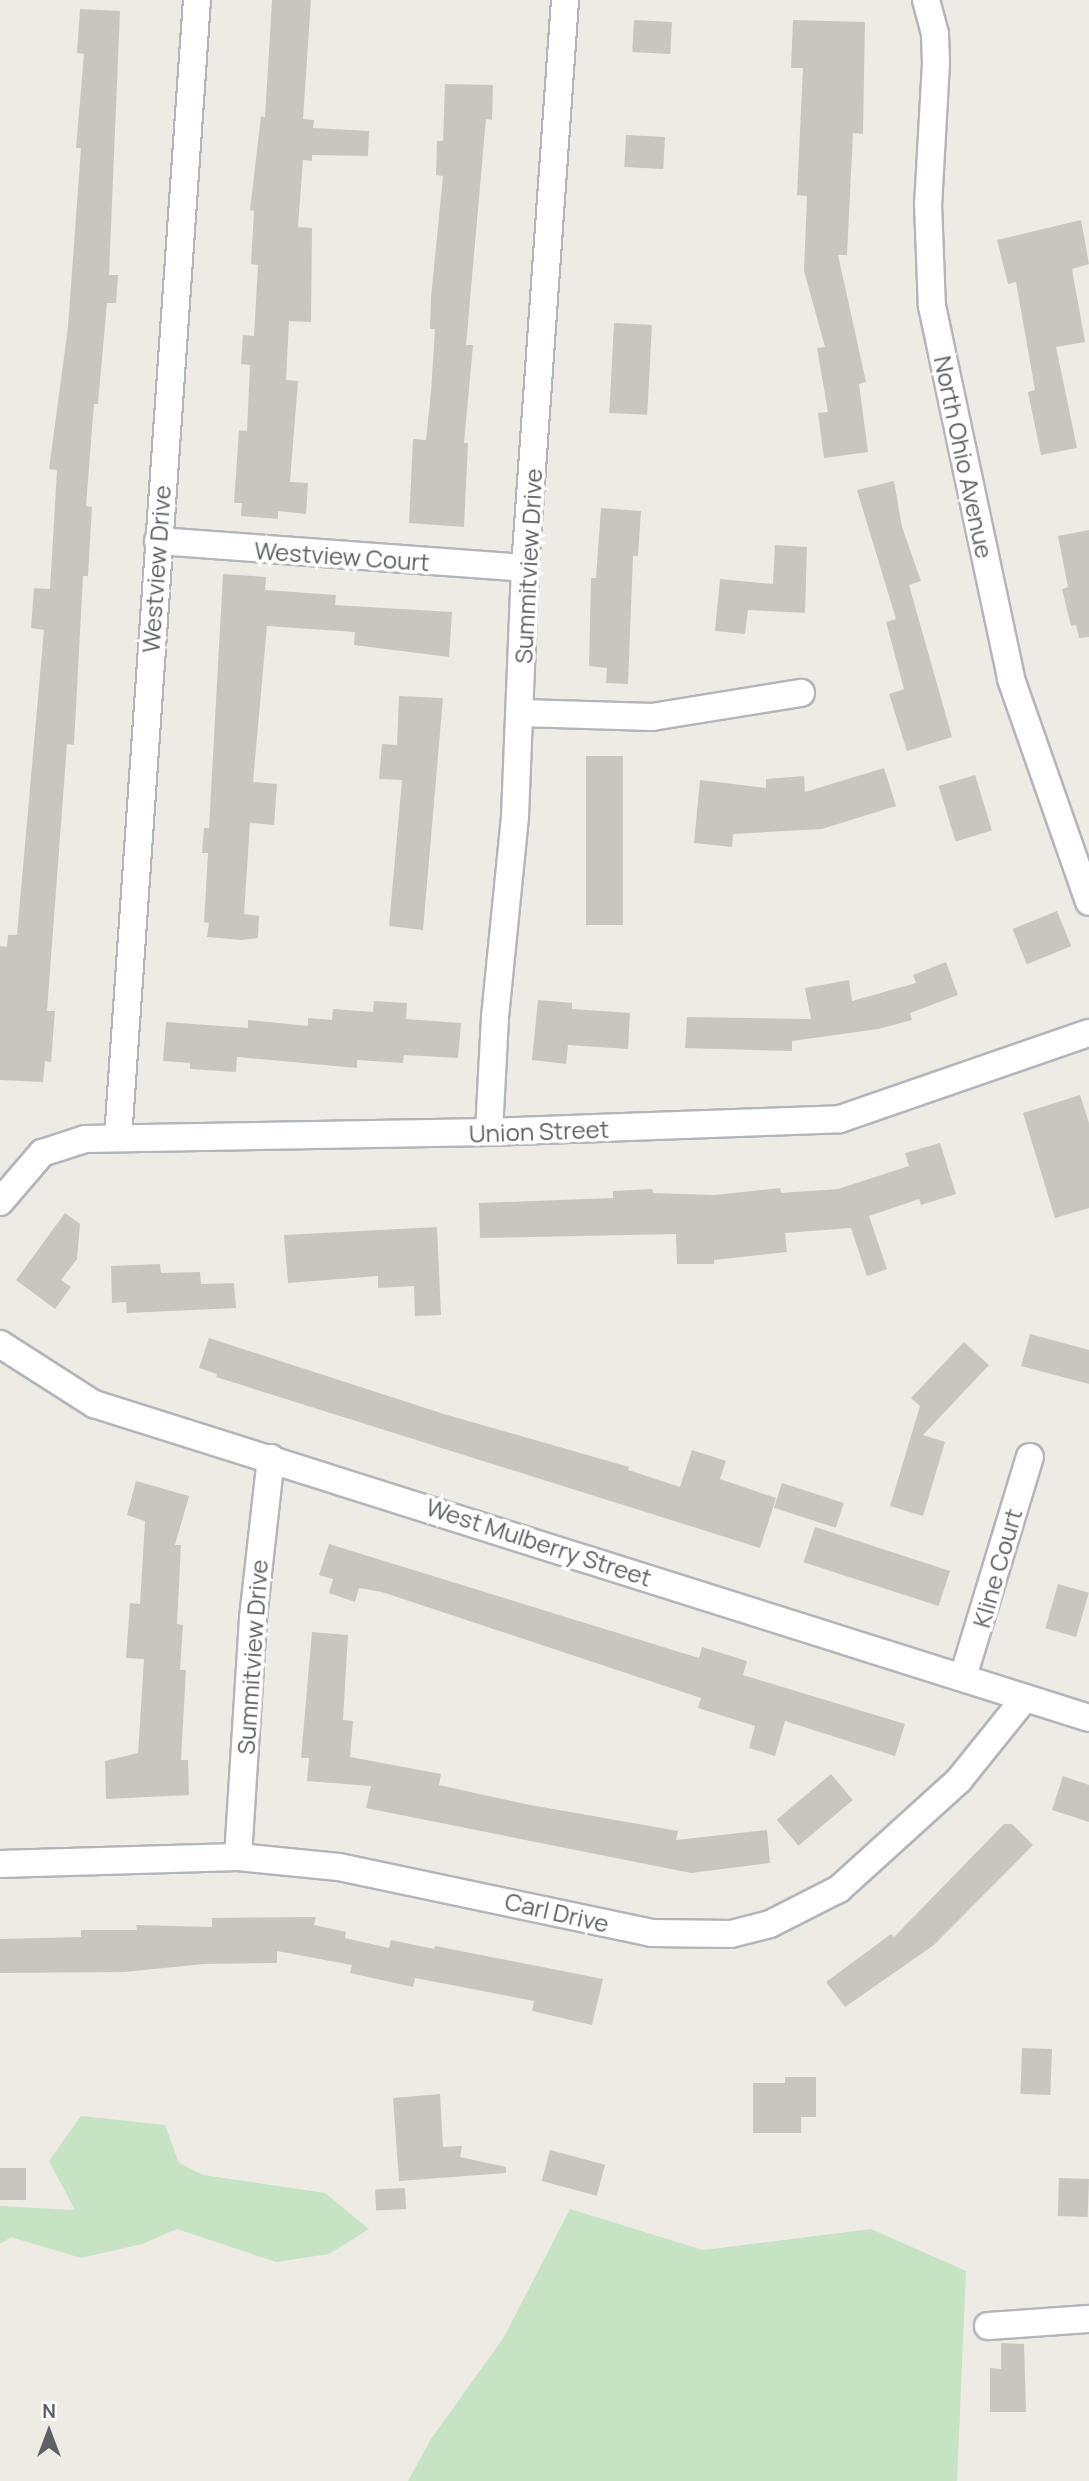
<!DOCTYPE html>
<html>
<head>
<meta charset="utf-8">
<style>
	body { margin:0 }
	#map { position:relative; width:1089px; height:2481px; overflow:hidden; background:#eeebe5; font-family:Manrope,sans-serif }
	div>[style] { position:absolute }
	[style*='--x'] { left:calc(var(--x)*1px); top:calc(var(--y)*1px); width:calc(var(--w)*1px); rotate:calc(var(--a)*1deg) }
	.green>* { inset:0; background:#c6e3c4 }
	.building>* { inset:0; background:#c9c6c2; transform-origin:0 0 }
	.roads { filter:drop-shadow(2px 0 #b2b5b9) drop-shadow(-2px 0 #b2b5b9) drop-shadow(0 2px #b2b5b9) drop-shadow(0 -2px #b2b5b9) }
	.minor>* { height:26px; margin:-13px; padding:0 13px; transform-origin:13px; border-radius:13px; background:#fff }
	span { translate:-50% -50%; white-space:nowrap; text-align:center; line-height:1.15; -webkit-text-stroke:7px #fff; paint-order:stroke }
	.street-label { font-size:24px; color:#5d6064 }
	.north { position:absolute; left:14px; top:2397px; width:70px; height:70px; -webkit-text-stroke:5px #fff; paint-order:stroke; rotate:0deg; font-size:19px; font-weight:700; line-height:28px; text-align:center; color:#5d6064 }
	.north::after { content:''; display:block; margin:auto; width:24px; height:32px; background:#5d6064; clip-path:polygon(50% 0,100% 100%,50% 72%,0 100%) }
</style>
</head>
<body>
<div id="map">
	<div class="green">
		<i style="clip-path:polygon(81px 2116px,165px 2125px,179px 2163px,203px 2175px,325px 2193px,369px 2229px,329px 2254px,276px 2262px,177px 2229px,142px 2244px,81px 2258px,11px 2237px,0 2244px,0 2206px,75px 2210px,49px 2161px)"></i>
		<i style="clip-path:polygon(570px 2209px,703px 2250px,871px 2229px,966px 2271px,957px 2481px,408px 2481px,431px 2439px,504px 2337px)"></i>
	</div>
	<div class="building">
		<i style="clip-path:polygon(272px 0,311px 0,303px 119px,314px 120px,313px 128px,369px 131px,368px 156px,312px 155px,312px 161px,303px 160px,298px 227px,312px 228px,311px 322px,289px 321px,286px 380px,298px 381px,290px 482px,308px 483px,306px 514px,278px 511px,278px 519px,241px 516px,242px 503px,234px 503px,239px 430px,247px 431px,250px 365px,241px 364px,243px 335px,254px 336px,258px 265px,251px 264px,254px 211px,250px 210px,261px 116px,265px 117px)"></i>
		<i style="clip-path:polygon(80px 9px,120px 11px,109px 275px,118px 275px,116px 303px,107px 303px,98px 404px,94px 404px,86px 506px,92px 507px,88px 576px,83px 576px,74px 745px,67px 744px,47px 1011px,55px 1011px,51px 1062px,45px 1061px,43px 1082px,0 1080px,0 946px,7px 947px,8px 935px,17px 935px,44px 630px,31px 628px,34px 588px,50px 589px,57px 470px,49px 469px,68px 327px,81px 148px,76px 148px,84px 54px,77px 53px)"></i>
		<i style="left:634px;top:20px;width:38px;height:32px;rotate:3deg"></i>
		<i style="clip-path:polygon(793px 20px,865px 22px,863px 134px,853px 133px,847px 255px,838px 255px,866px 382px,859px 384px,868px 452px,824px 458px,818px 413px,828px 412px,817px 348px,825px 347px,804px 271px,807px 196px,797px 195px,803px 68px,791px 68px)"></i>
		<i style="clip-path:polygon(445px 84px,493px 85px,492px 120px,486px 119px,466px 345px,473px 345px,464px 443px,468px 443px,464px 527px,409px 523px,413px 439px,426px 440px,431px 392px,435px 329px,430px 329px,431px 297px,443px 176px,436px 175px,437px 141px,443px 141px)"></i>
		<i style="left:626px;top:135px;width:39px;height:32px;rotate:3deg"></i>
		<i style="clip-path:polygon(1081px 220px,1089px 264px,1072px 269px,1085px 342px,1056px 347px,1077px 448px,1041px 455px,1028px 392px,1035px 390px,1016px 282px,1008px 284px,997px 240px)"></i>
		<i style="left:614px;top:323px;width:38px;height:90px;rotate:3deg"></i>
		<i style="clip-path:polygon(894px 481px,902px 527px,921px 581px,909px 585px,952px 737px,907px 751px,889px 694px,904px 689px,886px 622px,896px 619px,857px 490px)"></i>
		<i style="clip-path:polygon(601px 508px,641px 511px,638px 556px,633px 556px,628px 684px,606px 683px,607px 668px,589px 666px,591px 578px,596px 578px)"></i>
		<i style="clip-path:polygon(1089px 530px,1089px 637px,1079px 638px,1076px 625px,1071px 626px,1062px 589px,1068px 587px,1058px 536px)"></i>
		<i style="clip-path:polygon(775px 545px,807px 547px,805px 613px,748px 610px,745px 634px,715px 631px,720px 579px,773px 584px)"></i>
		<i style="clip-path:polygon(223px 574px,266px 577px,265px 590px,336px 595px,335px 605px,452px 612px,449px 657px,354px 645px,355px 632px,267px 626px,253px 782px,277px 784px,274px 825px,250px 823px,244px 914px,259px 916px,258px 938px,242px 940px,207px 937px,209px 923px,204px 922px,208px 853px,202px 853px,204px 828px,209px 828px)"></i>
		<i style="clip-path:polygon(399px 696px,443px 698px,423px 930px,389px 926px,402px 780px,379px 779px,382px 744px,397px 745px)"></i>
		<i style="left:586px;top:756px;width:37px;height:169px"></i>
		<i style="clip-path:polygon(884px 768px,896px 806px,822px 829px,733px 834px,732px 847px,694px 843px,700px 780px,766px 788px,766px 779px,804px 776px,805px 792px)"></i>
		<i style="left:975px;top:775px;width:58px;height:38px;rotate:73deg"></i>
		<i style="left:1057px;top:911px;width:38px;height:48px;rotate:68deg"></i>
		<i style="clip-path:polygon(946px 962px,958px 995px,910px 1013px,912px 1020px,878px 1029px,792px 1041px,792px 1051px,685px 1048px,687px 1017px,811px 1019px,805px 988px,849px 980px,852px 1001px,916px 983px,913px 975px)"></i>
		<i style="clip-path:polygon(538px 1000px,572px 1003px,572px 1009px,630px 1013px,628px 1049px,568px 1045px,566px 1064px,532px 1060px)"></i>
		<i style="clip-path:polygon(374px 1001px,407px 1003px,406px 1019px,461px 1023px,458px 1058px,404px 1055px,403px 1063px,357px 1060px,357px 1068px,237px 1057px,236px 1072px,190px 1069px,190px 1063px,163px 1061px,166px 1022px,248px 1028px,248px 1020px,308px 1026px,308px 1018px,332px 1020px,333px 1009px,373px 1012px)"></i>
		<i style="clip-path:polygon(1080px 1095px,1089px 1123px,1089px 1208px,1055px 1218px,1023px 1113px)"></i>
		<i style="clip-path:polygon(940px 1143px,956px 1194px,921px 1205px,919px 1199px,869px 1216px,887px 1269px,867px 1276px,851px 1228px,785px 1233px,787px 1252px,714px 1260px,714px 1264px,677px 1264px,676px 1234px,480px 1238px,479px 1203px,613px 1198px,613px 1191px,652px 1189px,653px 1193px,714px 1195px,780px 1188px,781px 1193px,838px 1189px,909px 1166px,905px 1153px)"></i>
		<i style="clip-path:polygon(65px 1213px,80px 1224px,77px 1259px,61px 1280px,71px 1287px,55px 1309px,16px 1280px)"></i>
		<i style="clip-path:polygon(437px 1227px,441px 1315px,415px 1316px,414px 1286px,378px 1288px,378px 1276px,288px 1283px,284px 1235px)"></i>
		<i style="clip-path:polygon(160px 1264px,161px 1273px,200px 1272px,201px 1284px,234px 1283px,236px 1308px,127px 1313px,126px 1302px,112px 1303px,111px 1266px)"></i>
		<i style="clip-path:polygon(1030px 1334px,1089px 1350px,1089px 1384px,1021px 1366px)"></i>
		<i style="clip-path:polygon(209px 1338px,444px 1414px,629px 1467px,628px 1470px,680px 1487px,692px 1450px,726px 1461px,720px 1479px,776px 1498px,760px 1548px,216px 1377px,217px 1374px,199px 1368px)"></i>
		<i style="clip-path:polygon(964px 1342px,989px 1365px,923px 1435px,945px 1442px,923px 1516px,890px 1506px,920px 1406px,911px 1398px)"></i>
		<i style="clip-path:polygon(136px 1481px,189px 1496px,175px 1545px,181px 1545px,177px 1624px,183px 1625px,180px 1670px,186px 1670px,181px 1760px,188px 1760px,189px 1795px,106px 1799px,105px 1761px,138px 1753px,144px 1659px,126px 1658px,130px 1603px,140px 1604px,145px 1521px,127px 1515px)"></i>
		<i style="left:782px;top:1483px;width:65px;height:26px;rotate:18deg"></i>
		<i style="left:815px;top:1527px;width:142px;height:37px;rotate:18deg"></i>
		<i style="clip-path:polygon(329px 1544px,699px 1658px,702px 1647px,747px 1661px,743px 1675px,905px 1724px,895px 1756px,785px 1721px,775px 1756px,749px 1748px,755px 1726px,698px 1708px,701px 1698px,382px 1592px,359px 1588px,355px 1602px,329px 1593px,333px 1579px,319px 1575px)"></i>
		<i style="left:1058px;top:1584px;width:32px;height:46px;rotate:16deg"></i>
		<i style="clip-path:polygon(312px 1632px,348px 1635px,343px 1720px,353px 1721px,350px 1757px,441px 1774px,439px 1785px,525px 1804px,678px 1831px,676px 1840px,767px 1830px,770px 1863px,691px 1873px,366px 1808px,371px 1786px,307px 1781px,309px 1758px,301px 1758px)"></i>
		<i style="left:831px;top:1774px;width:34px;height:71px;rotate:50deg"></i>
		<i style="clip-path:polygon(1063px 1776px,1089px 1785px,1089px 1822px,1052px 1810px)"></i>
		<i style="clip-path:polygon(1004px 1824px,1012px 1824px,1033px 1845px,934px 1945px,845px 2007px,826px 1982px,891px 1934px,894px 1937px)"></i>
		<i style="clip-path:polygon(316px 1917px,314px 1925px,346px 1932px,345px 1938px,389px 1948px,391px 1940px,434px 1949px,435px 1946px,603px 1979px,592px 2025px,532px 2011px,534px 2001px,415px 1978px,413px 1987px,350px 1973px,352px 1965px,277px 1951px,277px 1963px,204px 1964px,124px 1972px,0 1973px,0 1939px,81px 1937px,81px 1930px,137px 1930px,136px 1925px,212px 1927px,212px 1918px)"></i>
		<i style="left:1022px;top:2048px;width:30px;height:46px;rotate:2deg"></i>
		<i style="clip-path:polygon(785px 2077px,816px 2077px,816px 2117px,801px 2117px,801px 2133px,753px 2133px,753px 2083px,785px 2083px)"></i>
		<i style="clip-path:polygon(440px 2094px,443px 2147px,462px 2146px,460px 2157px,506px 2167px,506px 2173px,399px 2181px,393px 2098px)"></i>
		<i style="left:550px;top:2150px;width:57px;height:32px;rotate:15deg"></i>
		<i style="left:0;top:2168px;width:26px;height:32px"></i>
		<i style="left:1059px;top:2178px;width:30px;height:38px;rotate:2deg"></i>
		<i style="left:405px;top:2188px;width:21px;height:30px;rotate:87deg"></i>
		<i style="clip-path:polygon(1001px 2343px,1024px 2344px,1026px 2412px,990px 2412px,990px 2368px,1001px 2369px)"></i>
	</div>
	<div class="roads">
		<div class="minor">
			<i style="--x:926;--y:0;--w:35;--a:75"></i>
			<i style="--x:935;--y:34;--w:29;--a:88"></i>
			<i style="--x:936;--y:63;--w:141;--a:93.2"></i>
			<i style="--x:928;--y:204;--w:102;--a:87.8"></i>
			<i style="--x:932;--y:306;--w:381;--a:78"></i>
			<i style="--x:1011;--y:679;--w:236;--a:70.7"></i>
			<i style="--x:158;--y:541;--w:368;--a:4.2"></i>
			<i style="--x:522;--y:713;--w:130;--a:1.8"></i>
			<i style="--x:652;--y:717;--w:151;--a:-9.2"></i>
			<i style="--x:489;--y:1132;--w:115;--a:-87"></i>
			<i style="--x:495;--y:1017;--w:202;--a:-84.3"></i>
			<i style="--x:515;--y:816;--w:248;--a:-87.7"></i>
			<i style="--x:525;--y:568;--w:569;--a:-85.97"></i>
			<i style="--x:118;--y:1138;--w:1141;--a:-86.03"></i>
			<i style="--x:0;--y:1202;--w:65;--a:-49.4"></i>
			<i style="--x:42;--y:1153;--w:45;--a:-18"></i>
			<i style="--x:85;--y:1139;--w:404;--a:-1"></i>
			<i style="--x:489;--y:1132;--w:351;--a:-2.1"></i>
			<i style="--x:840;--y:1119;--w:263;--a:-19.1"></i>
			<i style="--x:0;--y:1344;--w:112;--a:32.6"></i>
			<i style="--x:94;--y:1404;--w:1043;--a:17.51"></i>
			<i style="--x:963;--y:1677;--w:230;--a:-73.1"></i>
			<i style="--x:238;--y:1857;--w:239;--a:-86.4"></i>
			<i style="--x:253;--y:1618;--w:161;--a:-83.6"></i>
			<i style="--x:0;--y:1864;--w:238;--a:-1.7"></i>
			<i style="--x:238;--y:1857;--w:101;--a:5.7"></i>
			<i style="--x:339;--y:1867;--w:320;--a:11.9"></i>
			<i style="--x:652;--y:1933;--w:79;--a:0.7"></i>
			<i style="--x:731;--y:1934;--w:40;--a:-14.4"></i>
			<i style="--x:770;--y:1924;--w:77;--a:-26.9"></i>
			<i style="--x:839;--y:1889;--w:162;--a:-42.2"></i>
			<i style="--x:959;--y:1780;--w:105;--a:-51.2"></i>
			<i style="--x:988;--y:2326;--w:101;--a:-4"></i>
		</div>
	</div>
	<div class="street-label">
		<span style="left:964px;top:457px;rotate:78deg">North Ohio Avenue</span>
		<span style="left:342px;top:556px;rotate:4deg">Westview Court</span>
		<span style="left:528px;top:566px;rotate:-87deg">Summitview Drive</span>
		<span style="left:156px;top:569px;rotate:-86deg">Westview Drive</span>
		<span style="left:539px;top:1131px;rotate:-2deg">Union Street</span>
		<span style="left:539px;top:1542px;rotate:18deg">West Mulberry Street</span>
		<span style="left:997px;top:1568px;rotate:-74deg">Kline Court</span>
		<span style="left:252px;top:1657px;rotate:-86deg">Summitview Drive</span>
		<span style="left:557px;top:1912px;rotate:13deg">Carl Drive</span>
	</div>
	<div class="north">N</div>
</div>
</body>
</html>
